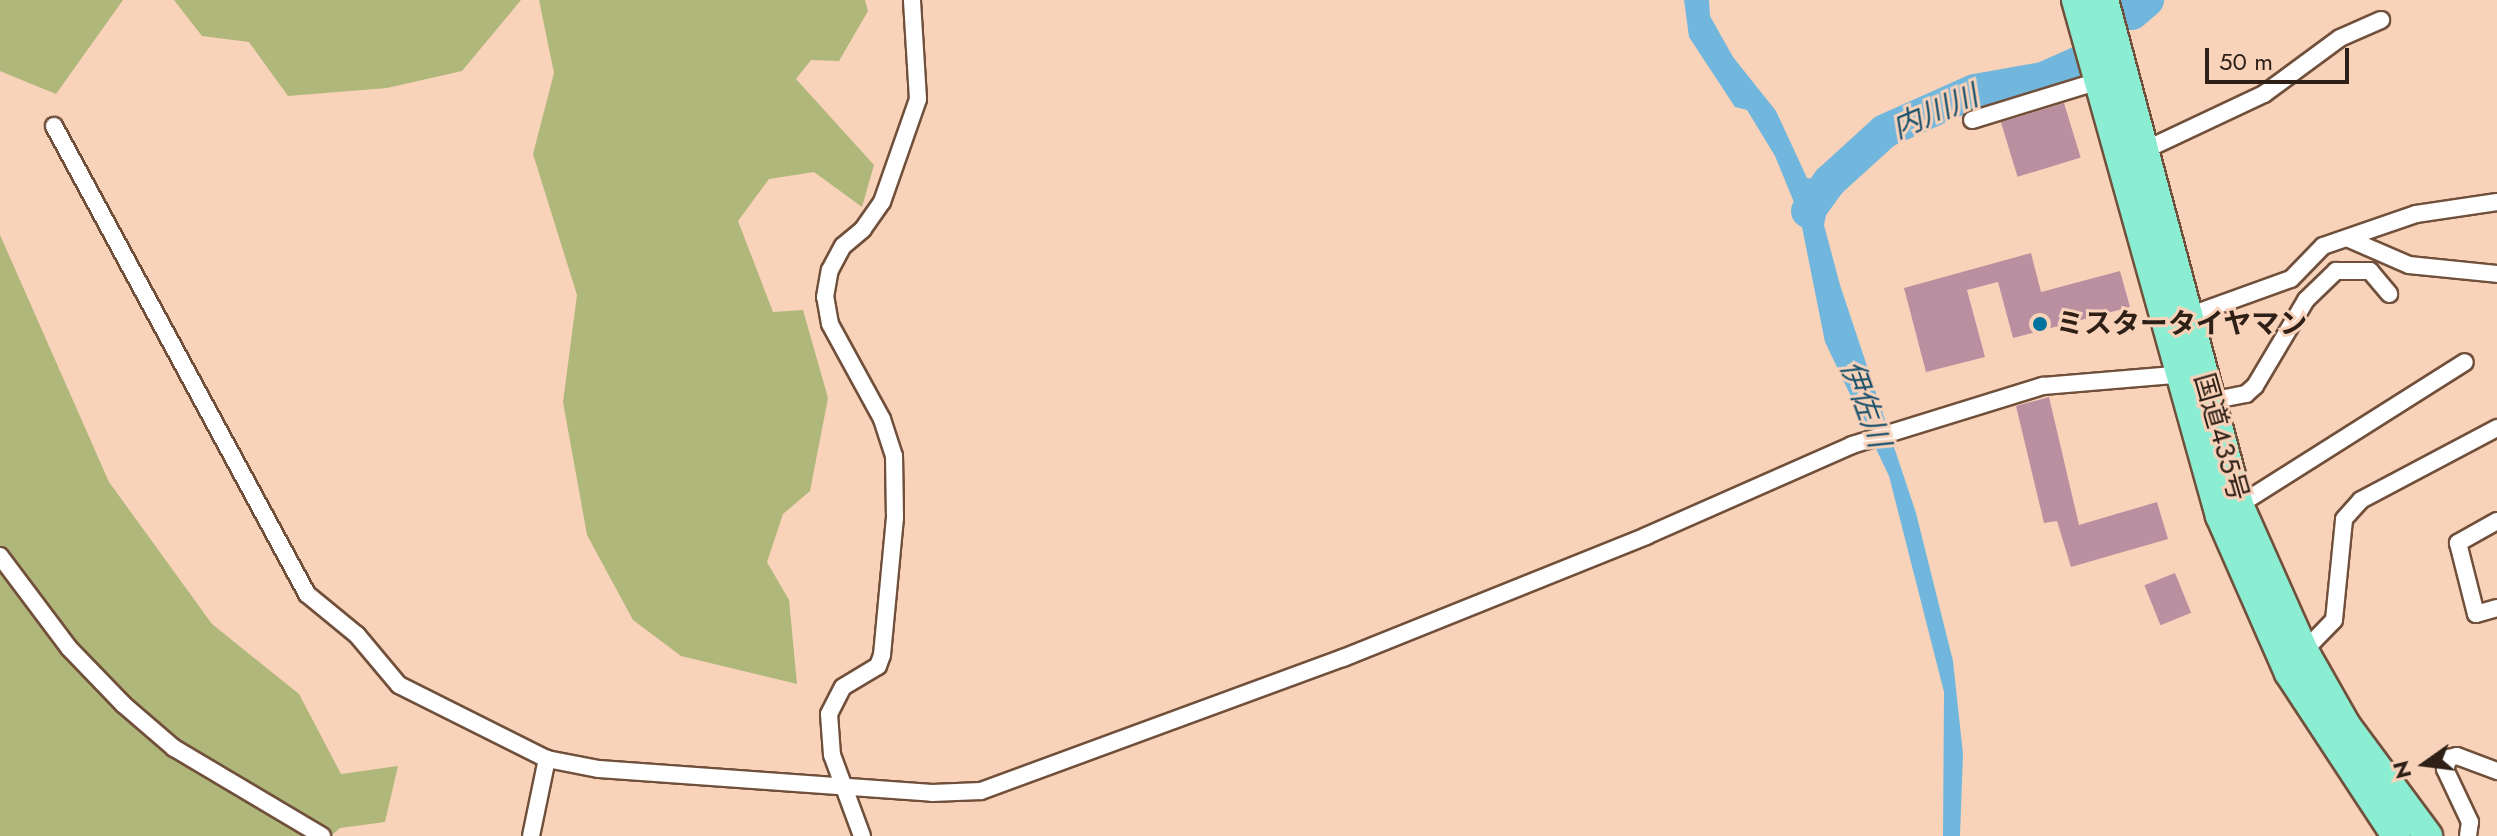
<!DOCTYPE html>
<html>
<head>
<meta charset="utf-8">
<style>
	body { margin:0 }
	#map { position:relative; width:2497px; height:836px; overflow:hidden; background:#f9d2ba; font-family:Jost,"Noto Sans JP",sans-serif }
	div>[style] { position:absolute }
	[style*='--x'] { left:calc(var(--x)*1px); top:calc(var(--y)*1px); width:calc(var(--w)*1px); rotate:calc(var(--a)*1deg) }
	.green>* { inset:0; background:#b0b77a }
	.water>* { inset:0; background:#71b7dd }
	.river>* { height:34px; margin:-17px; padding:0 17px; transform-origin:17px; border-radius:17px; background:#71b7dd }
	.building>* { inset:0; background:#ba90a1; transform-origin:0 0 }
	.roads { filter:drop-shadow(2px 0 #71503b) drop-shadow(-2px 0 #71503b) drop-shadow(0 2px #71503b) drop-shadow(0 -2px #71503b) }
	.minor>* { height:16px; margin:-8px; padding:0 8px; transform-origin:8px; border-radius:8px; background:#fff }
	.trunk>* { height:28px; margin:-14px; padding:0 14px; transform-origin:14px; border-radius:14px; background:#8beed3 }
	.dots>* { width:22px; height:22px; translate:-50% -50%; box-sizing:border-box; border:4px solid #f9d2ba; border-radius:50% }
	span { translate:-50% -50%; white-space:nowrap; text-align:center; line-height:1.15; -webkit-text-stroke:6px #f9d2ba; paint-order:stroke }
	.poi-label { font-size:28px; color:#2e2017; font-weight:700 }
	.left { translate:0 -50%; text-align:left }
	.street-label { font-size:28px; color:#2e2017 }
	.water-label { font-size:30px; color:#1a516b; font-style:italic }
	.north { position:absolute; left:2385px; top:724px; width:80px; height:80px; -webkit-text-stroke:6px #f9d2ba; paint-order:stroke; rotate:256deg; font-size:22px; font-weight:700; line-height:32px; text-align:center; color:#2e2017 }
	.north::after { content:''; display:block; margin:auto; width:28px; height:36px; background:#2e2017; clip-path:polygon(50% 0,100% 100%,50% 72%,0 100%) }
	.scale { position:absolute; left:2205px; top:48px; width:144px; height:36px; box-sizing:border-box; border:4px solid #2e2017; border-top:0; padding-left:10px; font-size:24px; line-height:28px; white-space:nowrap; color:#2e2017; -webkit-text-stroke:6px #f9d2ba; paint-order:stroke }
</style>
</head>
<body>
<div id="map">
	<div class="green">
		<i style="clip-path:polygon(0 0,123px 0,56px 94px,0 71px)"></i>
		<i style="clip-path:polygon(174px 0,521px 0,462px 71px,387px 88px,288px 96px,249px 42px,202px 36px)"></i>
		<i style="clip-path:polygon(539px 0,865px 0,868px 11px,839px 61px,811px 60px,796px 79px,874px 165px,862px 207px,814px 172px,769px 179px,738px 221px,773px 312px,803px 310px,828px 398px,810px 491px,783px 514px,767px 562px,789px 600px,797px 684px,681px 656px,633px 620px,587px 535px,563px 402px,577px 295px,533px 154px,554px 73px)"></i>
		<i style="clip-path:polygon(0 235px,109px 482px,212px 624px,299px 694px,341px 774px,398px 766px,385px 822px,340px 828px,331px 836px,0 836px)"></i>
	</div>
	<div class="water">
		<i style="clip-path:polygon(1684px 0,1709px 0,1710px 16px,1733px 57px,1776px 111px,1807px 178px,1821px 180px,1829px 201px,1824px 225px,1840px 285px,1916px 513px,1953px 661px,1963px 754px,1960px 836px,1943px 836px,1944px 692px,1889px 476px,1825px 342px,1800px 217px,1775px 156px,1747px 110px,1735px 107px,1689px 37px)"></i>
	</div>
	<div class="river">
		<i style="--x:2132;--y:13;--w:20;--a:-41"></i>
		<i style="--x:1808;--y:211;--w:37;--a:-54"></i>
		<i style="--x:1830;--y:181;--w:74;--a:-42.3"></i>
		<i style="--x:1885;--y:131;--w:98;--a:-24"></i>
		<i style="--x:1975;--y:91;--w:69;--a:-10"></i>
		<i style="--x:2043;--y:79;--w:51;--a:-24.1"></i>
	</div>
	<div class="building">
		<i style="left:2064px;top:103px;width:57px;height:66px;rotate:73deg"></i>
		<i style="clip-path:polygon(2031px 253px,2041px 292px,2120px 271px,2130px 307px,2013px 338px,1998px 282px,1967px 290px,1985px 357px,1926px 372px,1904px 288px)"></i>
		<i style="clip-path:polygon(2049px 397px,2079px 525px,2157px 502px,2168px 539px,2071px 567px,2057px 521px,2044px 523px,2016px 406px)"></i>
		<i style="left:2175px;top:573px;width:43px;height:33px;rotate:68deg"></i>
	</div>
	<div class="roads">
		<div class="minor">
			<i style="--x:1972;--y:120;--w:136;--a:-17.1"></i>
			<i style="--x:54;--y:126;--w:532;--a:61.6"></i>
			<i style="--x:307;--y:594;--w:65;--a:39.4"></i>
			<i style="--x:357;--y:635;--w:65;--a:50"></i>
			<i style="--x:399;--y:685;--w:165;--a:26.6"></i>
			<i style="--x:2145;--y:150;--w:132;--a:-25.2"></i>
			<i style="--x:2264;--y:94;--w:94;--a:-36.4"></i>
			<i style="--x:2340;--y:38;--w:45;--a:-23.7"></i>
			<i style="--x:2349;--y:239;--w:65;--a:23.4"></i>
			<i style="--x:2409;--y:265;--w:88;--a:5.8"></i>
			<i style="--x:2188;--y:316;--w:109;--a:-19.8"></i>
			<i style="--x:2291;--y:279;--w:46;--a:-45.9"></i>
			<i style="--x:2323;--y:246;--w:98;--a:-19"></i>
			<i style="--x:2416;--y:214;--w:82;--a:-8.4"></i>
			<i style="--x:2210;--y:401;--w:37;--a:-11"></i>
			<i style="--x:2246;--y:394;--w:12;--a:-42"></i>
			<i style="--x:2255;--y:386;--w:100;--a:-59.3"></i>
			<i style="--x:2306;--y:300;--w:42;--a:-44"></i>
			<i style="--x:2336;--y:271;--w:34;--a:0"></i>
			<i style="--x:2370;--y:271;--w:30;--a:50"></i>
			<i style="--x:2239;--y:505;--w:267;--a:-32.3"></i>
			<i style="--x:2497;--y:521;--w:45;--a:150.6"></i>
			<i style="--x:2458;--y:543;--w:73;--a:75.8"></i>
			<i style="--x:2476;--y:614;--w:22;--a:-16"></i>
			<i style="--x:0;--y:556;--w:115;--a:53.1"></i>
			<i style="--x:69;--y:648;--w:79;--a:46"></i>
			<i style="--x:124;--y:705;--w:66;--a:40.7"></i>
			<i style="--x:174;--y:748;--w:172;--a:30.7"></i>
			<i style="--x:2304;--y:651;--w:43;--a:-45.9"></i>
			<i style="--x:2334;--y:620;--w:101;--a:-84.3"></i>
			<i style="--x:2344;--y:519;--w:25;--a:-48"></i>
			<i style="--x:2361;--y:500;--w:154;--a:-27.9"></i>
			<i style="--x:531;--y:836;--w:79;--a:-78.3"></i>
			<i style="--x:547;--y:759;--w:53;--a:10.9"></i>
			<i style="--x:599;--y:769;--w:334;--a:4.1"></i>
			<i style="--x:932;--y:793;--w:49;--a:-2.3"></i>
			<i style="--x:981;--y:791;--w:386;--a:-20.2"></i>
			<i style="--x:1343;--y:658;--w:327;--a:-21.9"></i>
			<i style="--x:1646;--y:536;--w:225;--a:-23.8"></i>
			<i style="--x:1852;--y:445;--w:200;--a:-17.2"></i>
			<i style="--x:2043;--y:386;--w:143;--a:-4.8"></i>
			<i style="--x:862;--y:836;--w:86;--a:-110.3"></i>
			<i style="--x:832;--y:755;--w:41;--a:-94.2"></i>
			<i style="--x:829;--y:714;--w:30;--a:-63"></i>
			<i style="--x:843;--y:687;--w:41;--a:-31"></i>
			<i style="--x:878;--y:666;--w:12;--a:-70"></i>
			<i style="--x:882;--y:655;--w:138;--a:-84.6"></i>
			<i style="--x:895;--y:518;--w:62;--a:-90.9"></i>
			<i style="--x:894;--y:456;--w:39;--a:-108"></i>
			<i style="--x:882;--y:419;--w:108;--a:-118.7"></i>
			<i style="--x:830;--y:324;--w:27;--a:-100"></i>
			<i style="--x:825;--y:297;--w:27;--a:-80"></i>
			<i style="--x:830;--y:270;--w:27;--a:-62"></i>
			<i style="--x:843;--y:246;--w:26;--a:-40"></i>
			<i style="--x:863;--y:229;--w:33;--a:-55"></i>
			<i style="--x:882;--y:202;--w:109;--a:-70.7"></i>
			<i style="--x:918;--y:99;--w:99;--a:-93.5"></i>
			<i style="--x:2468;--y:836;--w:14;--a:-82"></i>
			<i style="--x:2470;--y:822;--w:59;--a:-115.3"></i>
			<i style="--x:2445;--y:769;--w:12;--a:-70"></i>
			<i style="--x:2449;--y:758;--w:8;--a:-14"></i>
			<i style="--x:2457;--y:756;--w:43;--a:20.6"></i>
		</div>
		<div class="trunk">
			<i style="--x:2076;--y:0;--w:536;--a:74.41"></i>
			<i style="--x:2220;--y:516;--w:171;--a:66.3"></i>
			<i style="--x:2289;--y:673;--w:195;--a:56.7"></i>
			<i style="--x:2104;--y:0;--w:523;--a:75.03"></i>
			<i style="--x:2239;--y:505;--w:160;--a:66"></i>
			<i style="--x:2304;--y:651;--w:85;--a:60.4"></i>
			<i style="--x:2346;--y:725;--w:138;--a:53.5"></i>
		</div>
	</div>
	<div class="dots">
		<i style="left:2040px;top:324px;background:#02739e"></i>
	</div>
	<div class="poi-label">
		<span class="left" style="left:2056px;top:324px">ミスタータイヤマン</span>
	</div>
	<div class="street-label">
		<span style="left:2221px;top:437px;rotate:74deg">国道435号</span>
	</div>
	<div class="water-label">
		<span style="left:1935px;top:112px;rotate:-23deg">内川川</span>
		<span style="left:1865px;top:404px;rotate:70deg">伊佐川</span>
	</div>
	<div class="north">N</div>
	<div class="scale">50 m</div>
</div>
</body>
</html>
